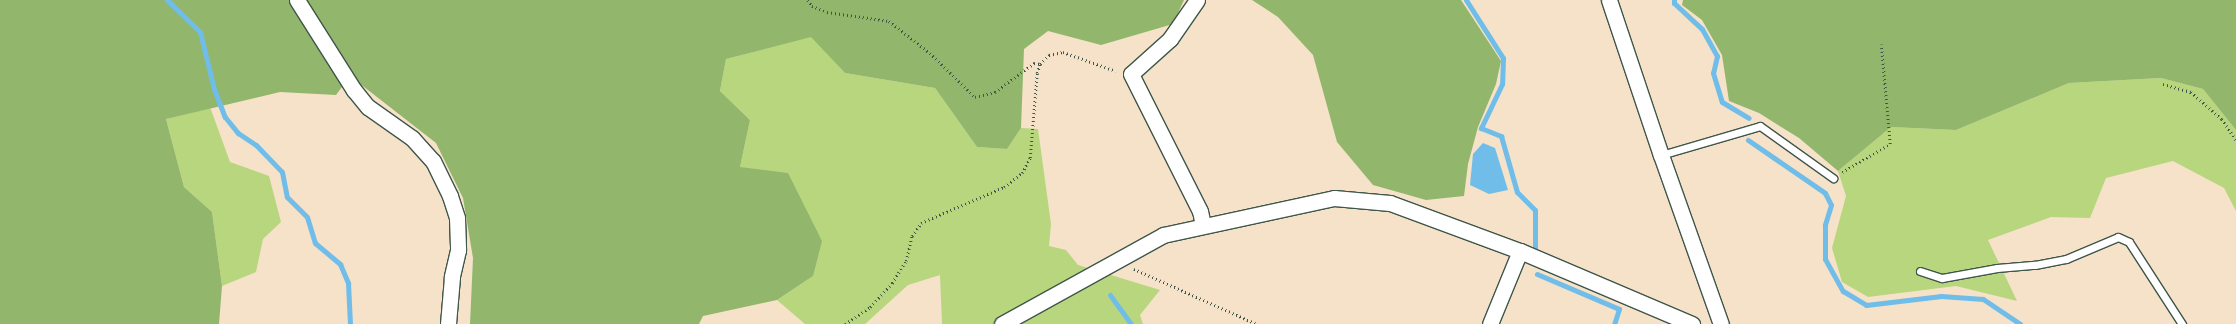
<!DOCTYPE html>
<html>
<head>
<meta charset="utf-8">
<style>
	body { margin:0 }
	#map { position:relative; width:2236px; height:324px; overflow:hidden; background:#f5e2c8; font-family:Pangolin,sans-serif }
	div>[style] { position:absolute }
	[style*='--x'] { left:calc(var(--x)*1px); top:calc(var(--y)*1px); width:calc(var(--w)*1px); rotate:calc(var(--a)*1deg) }
	.green>* { inset:0; background:#b8d67d }
	.forest>* { inset:0; background:#92b76c }
	.water>* { inset:0; background:#70bdea }
	.stream>* { height:5px; margin:-2.5px; padding:0 2.5px; transform-origin:2.5px; border-radius:2.5px; background:#70bdea }
	.path>* { height:2.5px; margin-top:-1.25px; transform-origin:0; background:repeating-linear-gradient(90deg,#3f564a 0 1px,transparent 0 4px) }
	.roads { filter:drop-shadow(1px 0 #3f564a) drop-shadow(-1px 0 #3f564a) drop-shadow(0 1px #3f564a) drop-shadow(0 -1px #3f564a) }
	.service>* { height:7px; margin:-3.5px; padding:0 3.5px; transform-origin:3.5px; border-radius:3.5px; background:#fff }
	.minor>* { height:15px; margin:-7.5px; padding:0 7.5px; transform-origin:7.5px; border-radius:7.5px; background:#fff }
	span { translate:-50% -50%; white-space:nowrap; text-align:center; line-height:1.15; -webkit-text-stroke:4px #fdfcf7; paint-order:stroke }
</style>
</head>
<body>
<div id="map">
	<div class="green">
		<i style="clip-path:polygon(811px 36px,845px 73px,935px 88px,977px 147px,1007px 149px,1021px 128px,1038px 129px,1051px 224px,1049px 246px,1066px 250px,1078px 265px,1160px 290px,1140px 315px,1143px 324px,942px 324px,940px 275px,908px 285px,865px 324px,805px 324px,777px 300px,813px 276px,740px 167px,750px 120px,720px 91px,726px 59px)"></i>
		<i style="clip-path:polygon(2161px 78px,2203px 89px,2236px 130px,2236px 211px,2224px 188px,2173px 161px,2106px 178px,2090px 218px,2051px 217px,1988px 240px,2017px 301px,1956px 286px,1868px 297px,1842px 282px,1832px 248px,1846px 196px,1838px 171px,1891px 127px,1956px 130px,2069px 83px)"></i>
		<i style="clip-path:polygon(210px 107px,230px 162px,269px 176px,281px 222px,263px 239px,256px 272px,222px 286px,212px 212px,184px 187px,166px 119px)"></i>
	</div>
	<div class="forest">
		<i style="clip-path:polygon(0 0,1184px 0,1173px 24px,1101px 45px,1048px 31px,1024px 49px,1021px 128px,1007px 149px,977px 147px,935px 88px,845px 73px,811px 37px,726px 59px,720px 91px,750px 120px,740px 167px,788px 173px,822px 241px,813px 276px,777px 300px,703px 316px,699px 324px,470px 324px,473px 258px,463px 198px,436px 143px,350px 76px,336px 95px,280px 92px,166px 119px,184px 187px,212px 212px,222px 286px,219px 324px,0 324px)"></i>
		<i style="clip-path:polygon(1252px 0,1461px 0,1501px 61px,1496px 84px,1478px 127px,1468px 164px,1464px 196px,1426px 200px,1373px 185px,1337px 142px,1313px 55px,1278px 17px)"></i>
		<i style="clip-path:polygon(1683px 0,2236px 0,2236px 130px,2203px 89px,2161px 78px,2069px 83px,1956px 130px,1891px 127px,1838px 171px,1799px 138px,1759px 113px,1729px 101px,1722px 55px,1702px 20px,1682px 5px)"></i>
	</div>
	<div class="water">
		<i style="clip-path:polygon(1483px 143px,1495px 148px,1508px 190px,1489px 194px,1470px 185px,1473px 154px)"></i>
	</div>
	<div class="stream">
		<i style="--x:167;--y:0;--w:46;--a:44.1"></i>
		<i style="--x:200;--y:32;--w:59;--a:76.2"></i>
		<i style="--x:214;--y:89;--w:30;--a:69"></i>
		<i style="--x:225;--y:117;--w:21;--a:51"></i>
		<i style="--x:238;--y:133;--w:22;--a:34"></i>
		<i style="--x:256;--y:145;--w:37;--a:46"></i>
		<i style="--x:282;--y:172;--w:25;--a:79"></i>
		<i style="--x:287;--y:197;--w:28;--a:45"></i>
		<i style="--x:307;--y:217;--w:27;--a:73"></i>
		<i style="--x:315;--y:243;--w:33;--a:40"></i>
		<i style="--x:340;--y:264;--w:21;--a:67"></i>
		<i style="--x:348;--y:283;--w:41;--a:87.2"></i>
		<i style="--x:1466;--y:0;--w:69;--a:57.5"></i>
		<i style="--x:1503;--y:58;--w:26;--a:92"></i>
		<i style="--x:1502;--y:84;--w:49;--a:115.5"></i>
		<i style="--x:1481;--y:128;--w:22;--a:22"></i>
		<i style="--x:1501;--y:136;--w:58;--a:74.1"></i>
		<i style="--x:1517;--y:192;--w:25;--a:45"></i>
		<i style="--x:1535;--y:210;--w:38;--a:90"></i>
		<i style="--x:1674;--y:0;--w:3;--a:90"></i>
		<i style="--x:1674;--y:3;--w:38;--a:43"></i>
		<i style="--x:1702;--y:29;--w:31;--a:61"></i>
		<i style="--x:1717;--y:56;--w:17;--a:103"></i>
		<i style="--x:1713;--y:73;--w:30;--a:73"></i>
		<i style="--x:1722;--y:102;--w:31;--a:31"></i>
		<i style="--x:1748;--y:140;--w:93;--a:34.5"></i>
		<i style="--x:1825;--y:193;--w:13;--a:63"></i>
		<i style="--x:1831;--y:205;--w:21;--a:107"></i>
		<i style="--x:1825;--y:225;--w:34;--a:90"></i>
		<i style="--x:1825;--y:259;--w:37;--a:61"></i>
		<i style="--x:1843;--y:291;--w:27;--a:31"></i>
		<i style="--x:1866;--y:305;--w:76;--a:-6.8"></i>
		<i style="--x:1941;--y:296;--w:42;--a:4.1"></i>
		<i style="--x:1983;--y:299;--w:45;--a:34"></i>
		<i style="--x:1537;--y:274;--w:89;--a:23.1"></i>
		<i style="--x:1619;--y:309;--w:16;--a:108"></i>
		<i style="--x:1110;--y:295;--w:36;--a:54"></i>
	</div>
	<div class="path">
		<i style="--x:808;--y:0;--w:7;--a:56"></i>
		<i style="--x:812;--y:6;--w:16;--a:22"></i>
		<i style="--x:827;--y:12;--w:63;--a:8.3"></i>
		<i style="--x:889;--y:21;--w:52;--a:38"></i>
		<i style="--x:930;--y:53;--w:63;--a:44.4"></i>
		<i style="--x:975;--y:97;--w:21;--a:-14"></i>
		<i style="--x:995;--y:92;--w:49;--a:-36.6"></i>
		<i style="--x:1034;--y:63;--w:6;--a:9"></i>
		<i style="--x:2163;--y:84;--w:29;--a:16"></i>
		<i style="--x:2191;--y:92;--w:41;--a:41.1"></i>
		<i style="--x:2222;--y:119;--w:25;--a:56"></i>
		<i style="--x:1842;--y:172;--w:56;--a:-30.3"></i>
		<i style="--x:1890;--y:144;--w:100;--a:-95.1"></i>
		<i style="--x:1134;--y:269;--w:135;--a:24.1"></i>
		<i style="--x:845;--y:324;--w:30;--a:-34"></i>
		<i style="--x:870;--y:307;--w:33;--a:-47"></i>
		<i style="--x:892;--y:283;--w:26;--a:-58"></i>
		<i style="--x:906;--y:261;--w:26;--a:-77"></i>
		<i style="--x:912;--y:236;--w:16;--a:-55"></i>
		<i style="--x:921;--y:223;--w:90;--a:-23.4"></i>
		<i style="--x:1004;--y:187;--w:23;--a:-38"></i>
		<i style="--x:1022;--y:173;--w:17;--a:-62"></i>
		<i style="--x:1030;--y:158;--w:85;--a:-85.3"></i>
		<i style="--x:1037;--y:73;--w:9;--a:-72"></i>
		<i style="--x:1040;--y:64;--w:13;--a:-45"></i>
		<i style="--x:1049;--y:55;--w:14;--a:-12"></i>
		<i style="--x:1063;--y:52;--w:56;--a:19.7"></i>
	</div>
	<div class="roads">
		<div class="service">
			<i style="--x:1661;--y:155;--w:103;--a:-16.3"></i>
			<i style="--x:1760;--y:126;--w:90;--a:35.5"></i>
			<i style="--x:1920;--y:271;--w:23;--a:18"></i>
			<i style="--x:1942;--y:278;--w:56;--a:-10.3"></i>
			<i style="--x:1997;--y:268;--w:38;--a:-5"></i>
			<i style="--x:2035;--y:265;--w:32;--a:-11"></i>
			<i style="--x:2066;--y:259;--w:56;--a:-22.9"></i>
			<i style="--x:2118;--y:237;--w:12;--a:24"></i>
			<i style="--x:2129;--y:242;--w:98;--a:57.1"></i>
		</div>
		<div class="minor">
			<i style="--x:297;--y:0;--w:107;--a:57.7"></i>
			<i style="--x:354;--y:90;--w:22;--a:51"></i>
			<i style="--x:368;--y:107;--w:54;--a:35.2"></i>
			<i style="--x:412;--y:138;--w:31;--a:48"></i>
			<i style="--x:433;--y:161;--w:39;--a:64"></i>
			<i style="--x:450;--y:196;--w:23;--a:72"></i>
			<i style="--x:457;--y:218;--w:32;--a:88"></i>
			<i style="--x:458;--y:250;--w:28;--a:103"></i>
			<i style="--x:452;--y:277;--w:47;--a:94.9"></i>
			<i style="--x:1197;--y:0;--w:47;--a:124.7"></i>
			<i style="--x:1170;--y:39;--w:52;--a:138.1"></i>
			<i style="--x:1131;--y:74;--w:153;--a:63.3"></i>
			<i style="--x:1200;--y:211;--w:14;--a:78"></i>
			<i style="--x:1609;--y:0;--w:163;--a:71.5"></i>
			<i style="--x:1661;--y:155;--w:179;--a:70.5"></i>
			<i style="--x:1002;--y:324;--w:184;--a:-28.9"></i>
			<i style="--x:1163;--y:235;--w:175;--a:-12.2"></i>
			<i style="--x:1334;--y:198;--w:56;--a:5.1"></i>
			<i style="--x:1390;--y:203;--w:139;--a:20.3"></i>
			<i style="--x:1520;--y:251;--w:187;--a:23"></i>
			<i style="--x:1490;--y:324;--w:79;--a:-67.7"></i>
		</div>
	</div>
</div>
</body>
</html>
